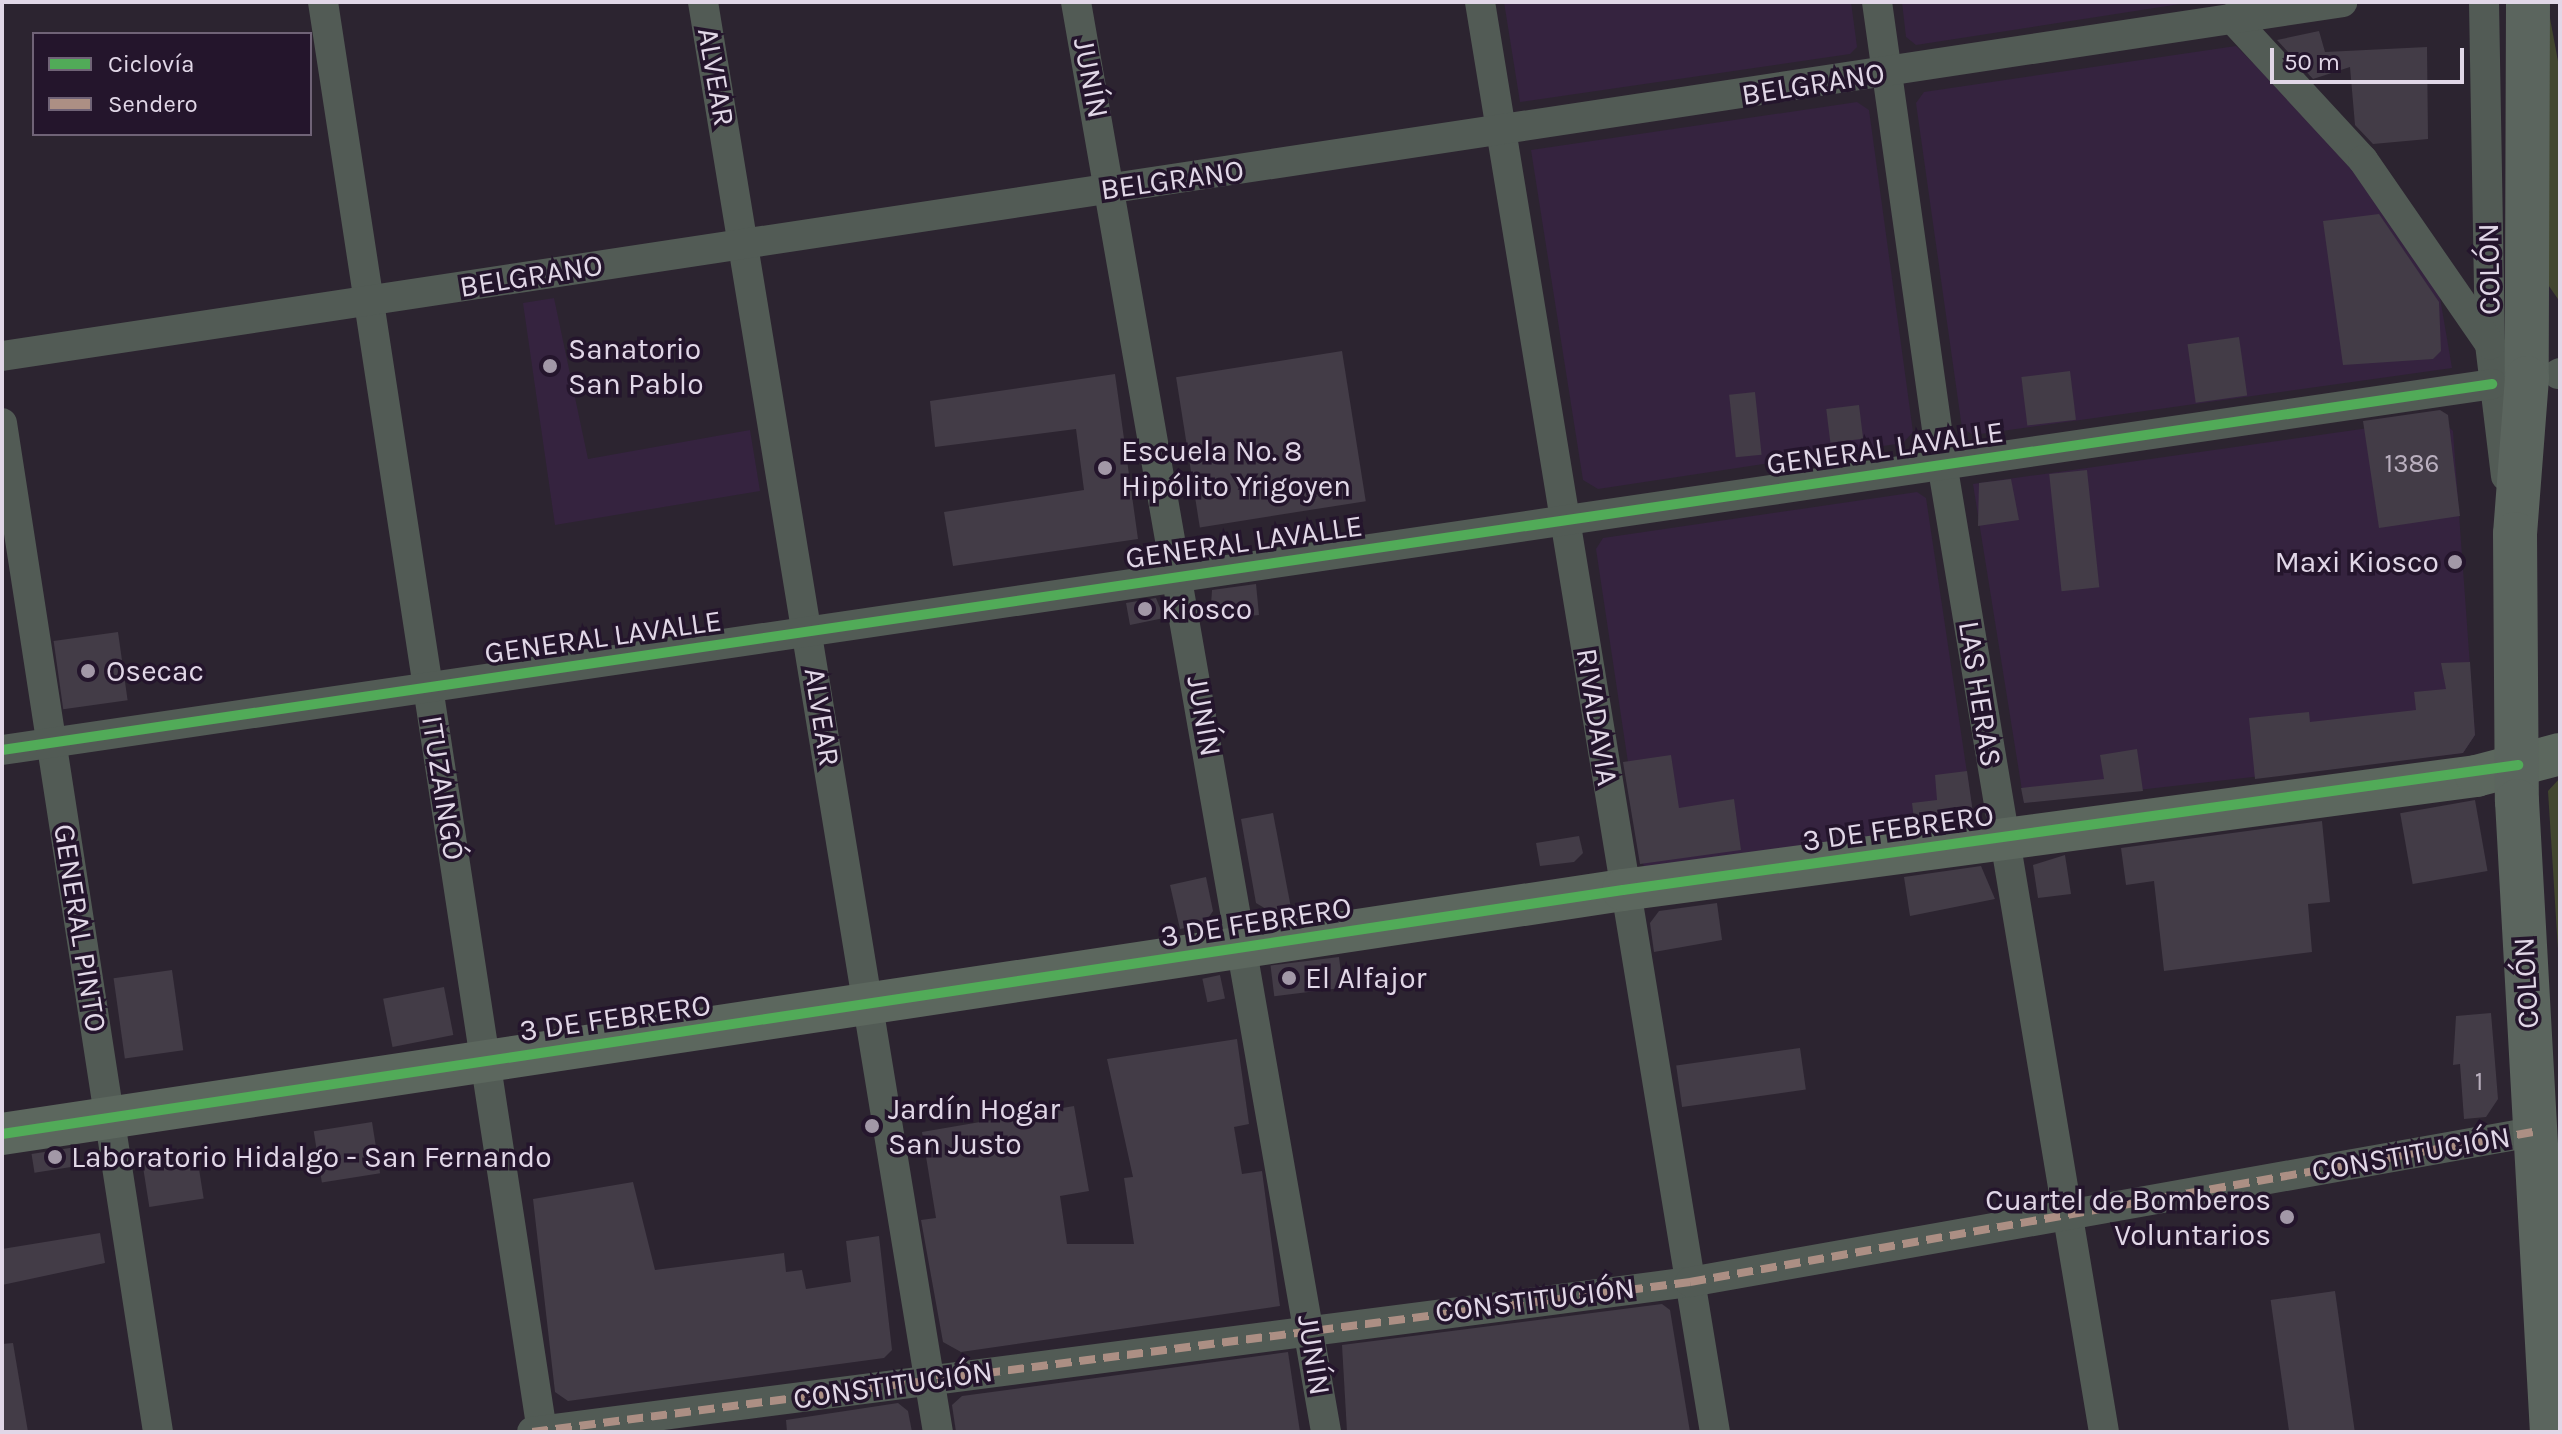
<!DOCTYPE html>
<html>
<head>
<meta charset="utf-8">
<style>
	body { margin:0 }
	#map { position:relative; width:2562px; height:1434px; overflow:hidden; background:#2c2430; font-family:Karla,sans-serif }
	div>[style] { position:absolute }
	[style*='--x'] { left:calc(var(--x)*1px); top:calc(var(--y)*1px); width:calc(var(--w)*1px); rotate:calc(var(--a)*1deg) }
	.built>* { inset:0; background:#35233f }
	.green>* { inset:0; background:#42462f }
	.building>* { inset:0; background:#433c47; transform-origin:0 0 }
	.street>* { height:30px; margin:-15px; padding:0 15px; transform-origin:15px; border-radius:15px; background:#525b55 }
	.secondary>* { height:42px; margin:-21px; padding:0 21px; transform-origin:21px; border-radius:21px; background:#5c675e }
	.primary>* { height:44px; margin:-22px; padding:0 22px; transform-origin:22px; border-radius:22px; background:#5b655e }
	.quiet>* { height:8px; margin-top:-4px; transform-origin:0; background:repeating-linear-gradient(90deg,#ac8f84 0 16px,transparent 0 24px) }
	.cycleway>* { height:10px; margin:-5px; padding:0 5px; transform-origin:5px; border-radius:5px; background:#51ab58 }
	.dots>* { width:22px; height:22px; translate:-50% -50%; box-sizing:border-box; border:4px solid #24152c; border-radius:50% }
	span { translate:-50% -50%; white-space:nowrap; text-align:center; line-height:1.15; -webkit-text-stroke:7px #24152c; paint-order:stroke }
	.number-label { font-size:26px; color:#bab0bf }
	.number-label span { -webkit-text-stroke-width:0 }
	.street-label { font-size:30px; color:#e1d7e7 }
	.poi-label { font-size:30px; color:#e1d7e7 }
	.left { translate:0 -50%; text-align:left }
	.right { translate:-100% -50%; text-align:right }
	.frame { position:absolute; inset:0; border:4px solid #e1d7e7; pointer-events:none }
	.legend { position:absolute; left:32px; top:32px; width:280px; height:104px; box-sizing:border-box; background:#24152c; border:2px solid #706377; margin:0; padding:10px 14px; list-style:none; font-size:24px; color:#e1d7e7 }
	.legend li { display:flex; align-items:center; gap:16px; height:40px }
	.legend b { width:40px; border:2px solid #706377 }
	.scale { position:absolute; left:2270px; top:48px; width:194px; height:36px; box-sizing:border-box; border:4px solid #e1d7e7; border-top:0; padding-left:10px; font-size:24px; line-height:28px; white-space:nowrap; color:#e1d7e7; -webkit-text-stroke:6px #24152c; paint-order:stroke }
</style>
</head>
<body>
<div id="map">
	<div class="built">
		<i style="clip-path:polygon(1504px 2px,1851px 2px,1857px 47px,1850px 54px,1520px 102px)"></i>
		<i style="clip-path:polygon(1902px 2px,2193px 2px,1916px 45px,1906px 37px)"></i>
		<i style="clip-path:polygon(2236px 46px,2322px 131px,2437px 280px,2452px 368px,1973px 435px,1962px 428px,1916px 103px,1924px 92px)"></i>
		<i style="clip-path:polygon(1857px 102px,1869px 110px,1913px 432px,1903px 443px,1598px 489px,1583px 480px,1531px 150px)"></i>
		<i style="clip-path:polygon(554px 298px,588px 459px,750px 430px,760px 491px,555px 525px,523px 303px)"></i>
		<i style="clip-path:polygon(2439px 418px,2453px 431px,2475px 735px,2463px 753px,2024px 803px,1973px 484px)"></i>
		<i style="clip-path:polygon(1917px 492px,1926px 498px,1973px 813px,1964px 824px,1644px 869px,1596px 549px,1603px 538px)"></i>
	</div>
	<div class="green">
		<i style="clip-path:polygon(2547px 2px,2560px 72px,2560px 302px,2542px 276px)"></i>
		<i style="clip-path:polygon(2560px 778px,2560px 981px,2548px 791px)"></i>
	</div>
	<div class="building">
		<i style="clip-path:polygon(2319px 31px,2325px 52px,2427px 47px,2428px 139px,2373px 144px,2355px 125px,2350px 67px,2313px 79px,2277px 40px)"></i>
		<i style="clip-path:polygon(2379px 214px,2439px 302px,2441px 351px,2433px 359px,2343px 365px,2323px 221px)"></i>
		<i style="left:2239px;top:337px;width:59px;height:52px;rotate:82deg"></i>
		<i style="left:1342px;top:351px;width:152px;height:168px;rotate:81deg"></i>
		<i style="left:2070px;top:371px;width:49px;height:49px;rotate:83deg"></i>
		<i style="clip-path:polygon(1115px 374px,1138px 539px,953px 566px,944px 512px,1084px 490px,1076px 429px,935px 447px,930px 401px)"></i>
		<i style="left:1755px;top:392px;width:63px;height:26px;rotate:84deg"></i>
		<i style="left:1859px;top:405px;width:34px;height:33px;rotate:83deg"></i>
		<i style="clip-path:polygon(2440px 410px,2448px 415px,2460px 516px,2379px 528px,2363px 421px)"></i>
		<i style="left:2087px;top:470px;width:118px;height:38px;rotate:84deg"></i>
		<i style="clip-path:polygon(2011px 479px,2019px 520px,1978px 526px,1979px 483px)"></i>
		<i style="clip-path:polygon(1256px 584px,1259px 615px,1210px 620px,1212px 590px)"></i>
		<i style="clip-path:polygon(1156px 598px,1164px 618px,1130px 625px,1126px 603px)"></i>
		<i style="left:118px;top:632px;width:69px;height:65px;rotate:82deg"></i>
		<i style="clip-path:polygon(2470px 662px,2475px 735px,2463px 753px,2255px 779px,2249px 718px,2309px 712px,2310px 722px,2416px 710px,2414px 692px,2446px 689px,2441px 663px)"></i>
		<i style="clip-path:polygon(2137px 749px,2143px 791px,2024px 803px,2021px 788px,2104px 779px,2100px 755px)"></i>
		<i style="clip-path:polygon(1671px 755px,1679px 808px,1734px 799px,1741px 850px,1640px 864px,1623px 762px)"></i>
		<i style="clip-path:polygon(1967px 771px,1973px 813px,1967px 820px,1915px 827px,1912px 803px,1937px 800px,1935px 775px)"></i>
		<i style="left:2475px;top:800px;width:72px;height:76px;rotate:80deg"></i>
		<i style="clip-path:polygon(1273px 813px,1291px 908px,1271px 912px,1256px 903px,1241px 819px)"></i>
		<i style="clip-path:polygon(2322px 821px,2330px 902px,2308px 904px,2312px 952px,2164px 971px,2154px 881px,2126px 885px,2121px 848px)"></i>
		<i style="clip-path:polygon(1579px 836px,1583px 853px,1574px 862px,1540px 866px,1536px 843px)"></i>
		<i style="clip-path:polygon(2065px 855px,2071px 894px,2038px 898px,2033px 865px)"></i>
		<i style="clip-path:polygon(1981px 866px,1995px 899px,1910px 916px,1904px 877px)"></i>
		<i style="clip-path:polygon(1206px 877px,1213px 911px,1204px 924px,1180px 929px,1170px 885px)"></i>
		<i style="clip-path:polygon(1717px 903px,1722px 940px,1654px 952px,1650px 923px,1659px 911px)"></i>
		<i style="left:1339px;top:957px;width:31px;height:69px;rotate:83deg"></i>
		<i style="left:172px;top:970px;width:81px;height:59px;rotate:82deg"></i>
		<i style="left:1220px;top:975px;width:24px;height:18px;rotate:78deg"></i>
		<i style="left:444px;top:987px;width:49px;height:62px;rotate:79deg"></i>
		<i style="clip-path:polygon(2491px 1013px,2498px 1099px,2486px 1117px,2464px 1119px,2460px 1064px,2453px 1065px,2456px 1016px)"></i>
		<i style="clip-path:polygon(1237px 1039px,1249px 1124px,1234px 1127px,1242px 1174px,1262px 1171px,1280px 1306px,961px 1352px,943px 1342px,921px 1220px,936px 1218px,922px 1132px,1074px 1106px,1089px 1191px,1060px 1196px,1067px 1244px,1134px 1244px,1124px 1178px,1133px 1177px,1107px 1059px)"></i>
		<i style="left:1800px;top:1048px;width:42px;height:125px;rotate:82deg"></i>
		<i style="left:372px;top:1122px;width:52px;height:59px;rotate:81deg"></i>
		<i style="left:76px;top:1147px;width:19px;height:45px;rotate:81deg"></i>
		<i style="left:196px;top:1150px;width:49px;height:55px;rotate:81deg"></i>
		<i style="clip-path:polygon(633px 1182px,655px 1270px,784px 1253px,786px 1272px,802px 1270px,806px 1289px,851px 1282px,846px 1241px,879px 1236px,892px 1350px,884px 1358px,568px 1401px,555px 1392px,533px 1199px)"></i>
		<i style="clip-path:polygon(100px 1233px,105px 1263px,2px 1285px,2px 1249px)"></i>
		<i style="left:2335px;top:1291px;width:142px;height:65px;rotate:82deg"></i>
		<i style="clip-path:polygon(1662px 1304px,1670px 1310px,1690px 1432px,1347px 1432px,1342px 1345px)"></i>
		<i style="clip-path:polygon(13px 1343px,28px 1432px,2px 1432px,2px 1344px)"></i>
		<i style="clip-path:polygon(1288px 1352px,1300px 1432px,956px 1432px,952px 1405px,962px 1396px)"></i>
		<i style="clip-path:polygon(898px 1403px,908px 1411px,912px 1432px,787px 1432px,786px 1420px)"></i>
	</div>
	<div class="street">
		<i style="--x:323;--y:2;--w:1447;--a:81.29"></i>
		<i style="--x:703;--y:2;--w:1449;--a:80.67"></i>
		<i style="--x:1076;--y:2;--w:1452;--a:80.08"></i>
		<i style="--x:1480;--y:2;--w:1449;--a:80.67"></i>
		<i style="--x:1877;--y:2;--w:466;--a:82"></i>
		<i style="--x:1942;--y:463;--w:982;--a:80.51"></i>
		<i style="--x:2484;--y:2;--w:342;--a:89"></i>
		<i style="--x:2490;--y:344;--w:133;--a:83.1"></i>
		<i style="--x:2232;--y:18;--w:193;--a:47.3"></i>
		<i style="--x:2363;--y:160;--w:224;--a:55.4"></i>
		<i style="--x:2;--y:356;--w:2367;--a:-8.6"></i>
		<i style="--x:2558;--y:374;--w:2;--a:-27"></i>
		<i style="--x:2;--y:423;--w:1021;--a:81.21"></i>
		<i style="--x:2;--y:750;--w:2517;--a:-8.36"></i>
		<i style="--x:532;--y:1432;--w:1168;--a:-7.38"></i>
		<i style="--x:1690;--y:1282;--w:856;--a:-10.09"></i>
	</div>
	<div class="secondary">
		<i style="--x:2;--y:1134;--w:1639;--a:-8.56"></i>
		<i style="--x:1623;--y:890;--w:861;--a:-7.61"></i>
		<i style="--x:2476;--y:776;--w:87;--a:-14.7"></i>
	</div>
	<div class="primary">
		<i style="--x:2528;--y:2;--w:376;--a:90.2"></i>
		<i style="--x:2527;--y:378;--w:156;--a:94.4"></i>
		<i style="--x:2515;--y:534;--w:267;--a:89.6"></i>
		<i style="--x:2517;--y:801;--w:632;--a:86.83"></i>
	</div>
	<div class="quiet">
		<i style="--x:532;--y:1432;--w:1168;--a:-7.38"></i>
		<i style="--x:1690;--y:1282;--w:856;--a:-10.09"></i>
	</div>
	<div class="cycleway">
		<i style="--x:2;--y:750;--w:2517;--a:-8.36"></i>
		<i style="--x:2;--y:1134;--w:1639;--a:-8.56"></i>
		<i style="--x:1623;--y:890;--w:904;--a:-7.95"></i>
	</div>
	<div class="dots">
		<i style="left:550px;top:366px;background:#a298a7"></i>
		<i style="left:1105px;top:468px;background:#a298a7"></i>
		<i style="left:2455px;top:562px;background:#a298a7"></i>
		<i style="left:1145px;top:609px;background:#a298a7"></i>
		<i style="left:88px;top:671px;background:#a298a7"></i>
		<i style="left:1289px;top:978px;background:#a298a7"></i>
		<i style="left:872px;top:1126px;background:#a298a7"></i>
		<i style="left:55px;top:1157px;background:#a298a7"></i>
		<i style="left:2287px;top:1217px;background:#a298a7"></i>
	</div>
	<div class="number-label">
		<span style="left:2412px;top:464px">1386</span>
		<span style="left:2479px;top:1082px">1</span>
	</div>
	<div class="street-label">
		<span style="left:716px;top:77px;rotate:80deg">ALVEAR</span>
		<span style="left:1091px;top:78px;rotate:79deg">JUNÍN</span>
		<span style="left:1813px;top:84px;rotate:-9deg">BELGRANO</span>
		<span style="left:1172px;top:180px;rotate:-8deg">BELGRANO</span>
		<span style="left:2489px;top:269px;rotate:-91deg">COLÓN</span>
		<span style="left:531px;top:276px;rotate:-9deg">BELGRANO</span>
		<span style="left:1885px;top:448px;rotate:-8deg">GENERAL LAVALLE</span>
		<span style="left:1244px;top:542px;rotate:-8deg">GENERAL LAVALLE</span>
		<span style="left:603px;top:637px;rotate:-8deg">GENERAL LAVALLE</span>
		<span style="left:1980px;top:694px;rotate:81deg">LAS HERAS</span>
		<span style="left:1204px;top:716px;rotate:80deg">JUNÍN</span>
		<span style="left:822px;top:717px;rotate:81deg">ALVEAR</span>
		<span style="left:1597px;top:717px;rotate:81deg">RIVADAVIA</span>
		<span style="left:443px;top:788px;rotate:81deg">ITUZAINGÓ</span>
		<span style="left:1898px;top:828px;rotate:-8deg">3 DE FEBRERO</span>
		<span style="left:1256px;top:922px;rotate:-9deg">3 DE FEBRERO</span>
		<span style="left:80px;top:928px;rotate:81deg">GENERAL PINTO</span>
		<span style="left:2526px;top:983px;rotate:-93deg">COLÓN</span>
		<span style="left:615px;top:1018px;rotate:-8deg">3 DE FEBRERO</span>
		<span style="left:2411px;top:1154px;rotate:-10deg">CONSTITUCIÓN</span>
		<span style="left:1535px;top:1300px;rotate:-7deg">CONSTITUCIÓN</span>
		<span style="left:1314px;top:1355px;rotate:81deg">JUNÍN</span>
		<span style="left:893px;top:1385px;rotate:-8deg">CONSTITUCIÓN</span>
	</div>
	<div class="poi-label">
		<span class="left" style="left:568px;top:366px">Sanatorio<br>San Pablo</span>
		<span class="left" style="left:1121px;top:468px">Escuela No. 8<br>Hipólito Yrigoyen</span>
		<span class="right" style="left:2439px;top:562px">Maxi Kiosco</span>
		<span class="left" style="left:1161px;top:609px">Kiosco</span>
		<span class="left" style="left:106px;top:671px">Osecac</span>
		<span class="left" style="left:1305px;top:978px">El Alfajor</span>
		<span class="left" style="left:888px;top:1126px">Jardín Hogar<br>San Justo</span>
		<span class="left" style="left:71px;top:1157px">Laboratorio Hidalgo - San Fernando</span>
		<span class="right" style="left:2271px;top:1217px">Cuartel de Bomberos<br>Voluntarios</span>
	</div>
	<div class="frame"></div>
	<ul class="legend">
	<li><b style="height:10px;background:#51ab58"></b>Ciclovía</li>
	<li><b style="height:10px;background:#ac8f84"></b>Sendero</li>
	</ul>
	<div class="scale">50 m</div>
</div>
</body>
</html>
